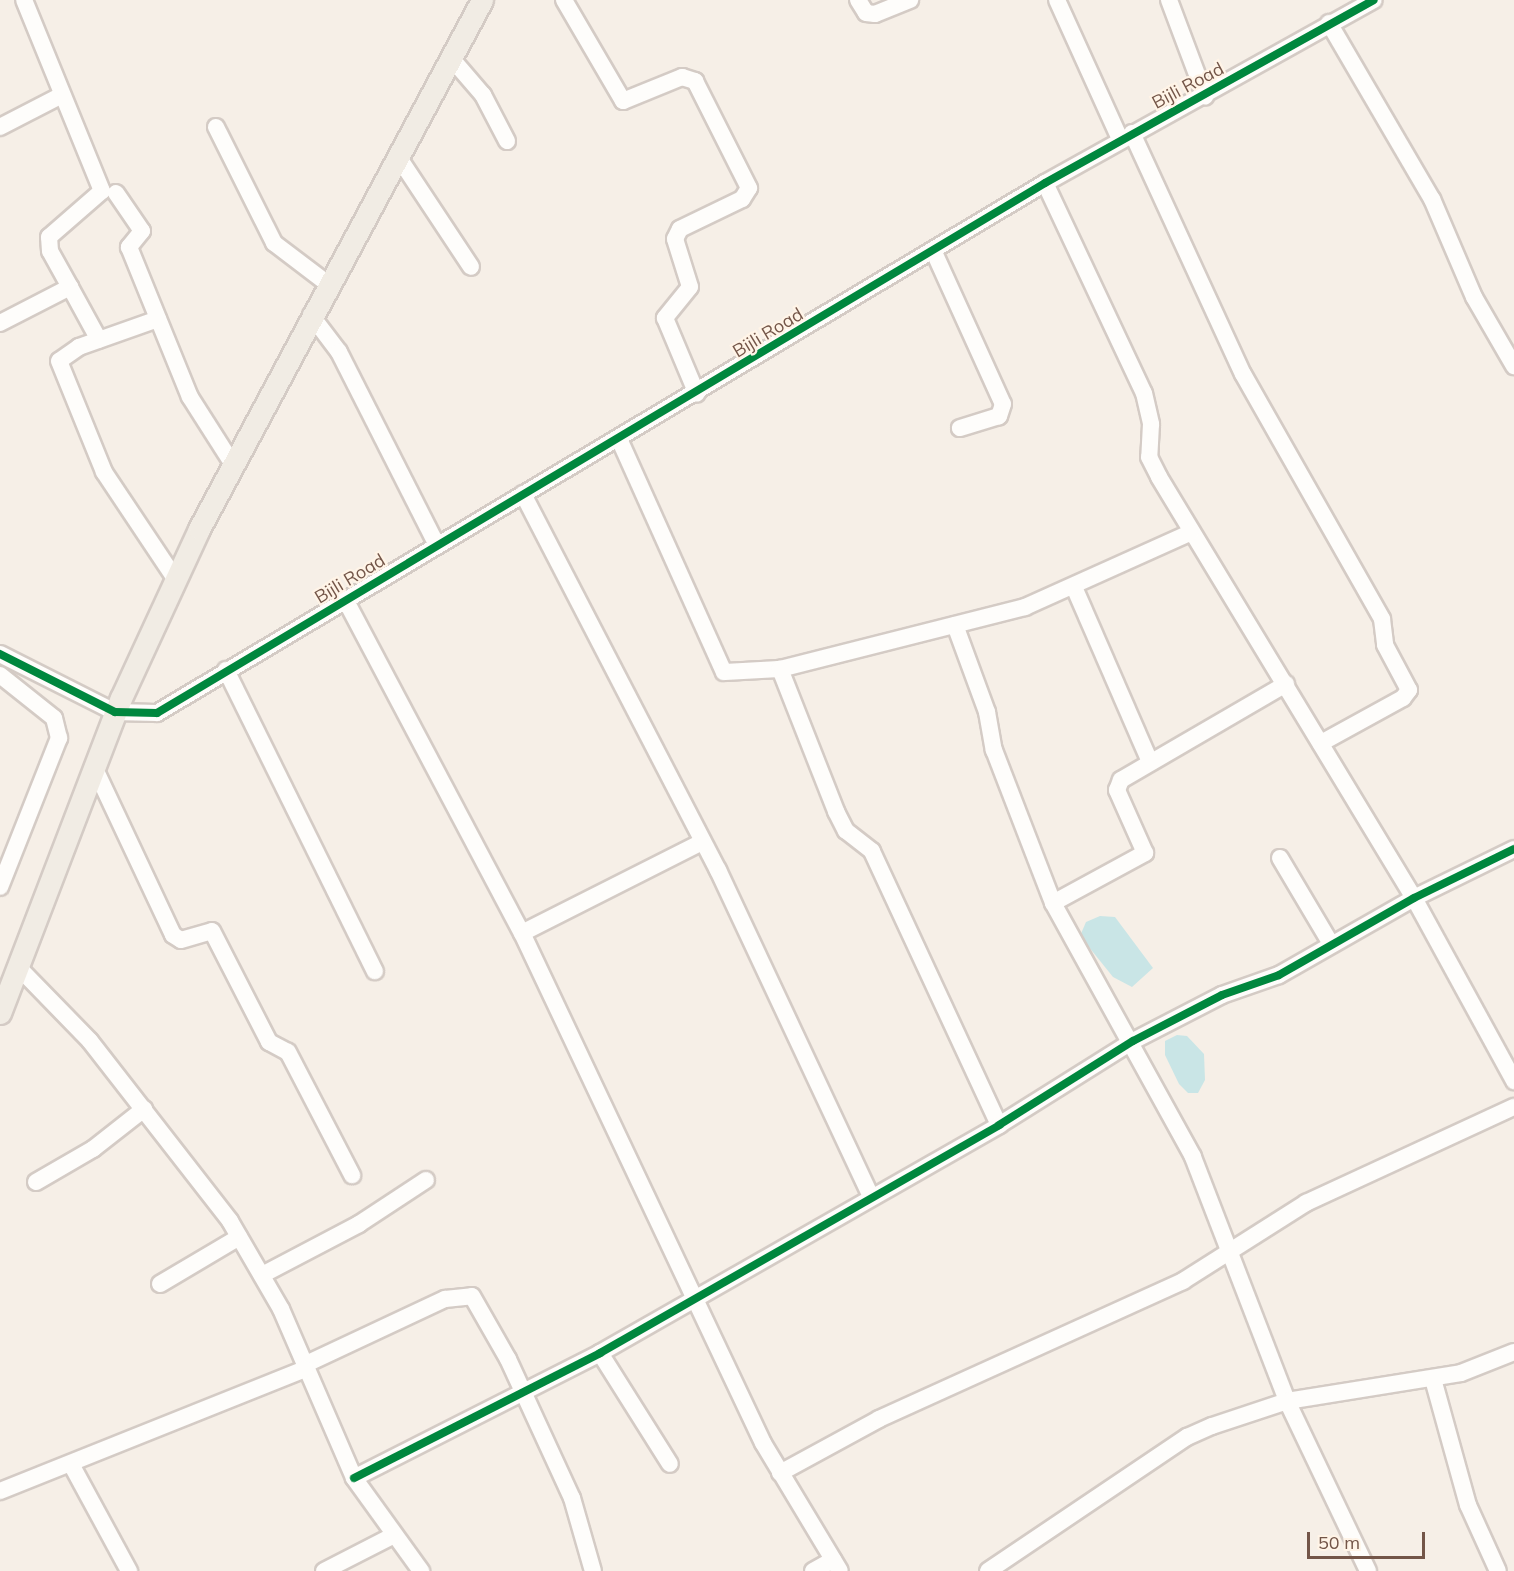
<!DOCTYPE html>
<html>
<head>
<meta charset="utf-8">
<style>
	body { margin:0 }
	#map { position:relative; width:1514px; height:1571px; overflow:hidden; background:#f6efe7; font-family:Mulish,sans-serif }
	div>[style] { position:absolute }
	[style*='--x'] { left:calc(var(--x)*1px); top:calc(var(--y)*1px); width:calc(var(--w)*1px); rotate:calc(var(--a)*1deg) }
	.water>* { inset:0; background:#c9e5e6 }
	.roads { filter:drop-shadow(2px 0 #d4cbc5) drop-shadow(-2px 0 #d4cbc5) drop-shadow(0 2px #d4cbc5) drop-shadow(0 -2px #d4cbc5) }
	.minor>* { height:16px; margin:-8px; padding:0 8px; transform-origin:8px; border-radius:8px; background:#fefdfb }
	.major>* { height:21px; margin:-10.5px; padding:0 10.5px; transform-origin:10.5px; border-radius:10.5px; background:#f1ece4 }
	.cycleway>* { height:8px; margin:-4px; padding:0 4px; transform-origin:4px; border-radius:4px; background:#00873e }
	span { translate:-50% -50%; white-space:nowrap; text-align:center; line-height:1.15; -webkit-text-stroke:4.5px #fff4e7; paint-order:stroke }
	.street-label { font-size:18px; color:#735548 }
	.scale { position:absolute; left:1307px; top:1532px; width:118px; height:27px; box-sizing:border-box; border:3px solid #735548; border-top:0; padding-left:8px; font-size:18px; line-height:21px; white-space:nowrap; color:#735548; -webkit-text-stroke:4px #fff4e7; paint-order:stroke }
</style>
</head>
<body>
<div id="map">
	<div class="water">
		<i style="clip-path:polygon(1100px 916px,1115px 917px,1153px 968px,1132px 987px,1113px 977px,1080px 936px,1086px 922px)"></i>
		<i style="clip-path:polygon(1177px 1035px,1187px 1036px,1204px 1054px,1205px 1080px,1198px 1093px,1188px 1093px,1179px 1084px,1165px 1055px,1165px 1041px)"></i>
	</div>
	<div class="roads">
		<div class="minor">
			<i style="--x:564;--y:0;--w:117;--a:59.7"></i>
			<i style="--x:623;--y:101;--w:64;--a:-22.1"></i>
			<i style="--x:682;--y:77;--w:14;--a:17"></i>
			<i style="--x:695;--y:81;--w:120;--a:63.2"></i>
			<i style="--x:749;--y:188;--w:13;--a:122"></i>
			<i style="--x:742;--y:199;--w:69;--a:154.2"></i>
			<i style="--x:680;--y:229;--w:11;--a:117"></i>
			<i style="--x:675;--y:239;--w:50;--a:72.6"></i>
			<i style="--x:690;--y:287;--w:40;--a:129"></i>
			<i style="--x:665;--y:318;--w:82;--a:67.2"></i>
			<i style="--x:858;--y:0;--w:15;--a:58"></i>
			<i style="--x:866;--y:13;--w:9;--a:6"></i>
			<i style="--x:875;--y:14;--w:38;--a:-22"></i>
			<i style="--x:1057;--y:0;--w:153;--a:65.6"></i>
			<i style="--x:1169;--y:0;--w:103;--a:69.4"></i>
			<i style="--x:1329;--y:23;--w:204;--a:59.7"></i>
			<i style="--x:1432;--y:199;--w:107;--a:66.8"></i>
			<i style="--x:1474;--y:297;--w:80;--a:59.9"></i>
			<i style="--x:452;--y:59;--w:48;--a:49.3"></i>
			<i style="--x:483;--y:95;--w:52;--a:62.4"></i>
			<i style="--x:0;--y:127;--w:68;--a:-27.3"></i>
			<i style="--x:216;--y:127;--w:130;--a:63.4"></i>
			<i style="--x:274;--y:243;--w:68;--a:37.2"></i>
			<i style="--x:1132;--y:133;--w:265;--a:65.3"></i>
			<i style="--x:1243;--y:374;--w:282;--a:60.4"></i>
			<i style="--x:1382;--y:619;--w:26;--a:83"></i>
			<i style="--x:1385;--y:645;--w:51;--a:61.9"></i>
			<i style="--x:1409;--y:690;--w:10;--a:127"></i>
			<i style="--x:1403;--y:698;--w:94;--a:151.2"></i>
			<i style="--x:397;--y:155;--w:134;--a:56.5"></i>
			<i style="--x:1045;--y:183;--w:232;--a:64.8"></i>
			<i style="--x:1144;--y:393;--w:32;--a:77"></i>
			<i style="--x:1151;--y:424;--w:33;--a:93"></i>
			<i style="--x:1149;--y:457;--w:22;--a:63"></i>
			<i style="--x:1159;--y:477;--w:492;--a:58.8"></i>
			<i style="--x:1414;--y:898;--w:209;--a:61.3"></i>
			<i style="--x:116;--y:193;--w:46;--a:55.6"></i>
			<i style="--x:142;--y:231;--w:21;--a:129"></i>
			<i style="--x:129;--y:247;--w:162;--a:67.9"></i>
			<i style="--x:190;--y:397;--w:78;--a:57.5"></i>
			<i style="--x:933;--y:250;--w:169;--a:65.6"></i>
			<i style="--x:1003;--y:404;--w:13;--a:108"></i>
			<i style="--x:999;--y:416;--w:41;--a:162.9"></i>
			<i style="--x:70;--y:287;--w:60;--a:61.3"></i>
			<i style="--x:311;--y:315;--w:46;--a:52.9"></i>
			<i style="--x:339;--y:352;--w:216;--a:63.1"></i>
			<i style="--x:158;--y:319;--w:84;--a:160.5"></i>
			<i style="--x:79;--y:347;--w:24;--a:145"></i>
			<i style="--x:59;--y:361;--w:120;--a:67.9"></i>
			<i style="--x:104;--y:472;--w:130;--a:56.3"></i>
			<i style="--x:0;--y:323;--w:79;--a:-27.2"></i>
			<i style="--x:70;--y:287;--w:41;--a:-119.1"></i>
			<i style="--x:50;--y:251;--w:14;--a:-94"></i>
			<i style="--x:49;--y:237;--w:70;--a:-41"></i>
			<i style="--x:102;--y:191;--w:206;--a:-112.2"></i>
			<i style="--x:620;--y:441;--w:253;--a:65.8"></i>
			<i style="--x:724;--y:672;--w:56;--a:-3.1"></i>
			<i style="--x:523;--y:494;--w:424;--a:62.6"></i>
			<i style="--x:718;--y:870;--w:361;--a:64.9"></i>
			<i style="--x:1074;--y:587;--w:191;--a:66.5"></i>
			<i style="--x:345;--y:599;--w:378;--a:62.1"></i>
			<i style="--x:522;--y:933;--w:564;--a:64.71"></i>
			<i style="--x:763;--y:1443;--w:149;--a:59"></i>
			<i style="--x:955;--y:625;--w:93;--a:69.8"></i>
			<i style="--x:987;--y:712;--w:39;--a:80"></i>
			<i style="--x:994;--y:750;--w:164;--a:68.9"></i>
			<i style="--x:1053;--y:903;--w:290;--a:61.1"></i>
			<i style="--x:1193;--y:1157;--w:261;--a:68.9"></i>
			<i style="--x:1287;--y:1401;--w:188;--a:64.5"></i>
			<i style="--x:0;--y:654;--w:129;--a:26.8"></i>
			<i style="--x:115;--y:712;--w:42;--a:1.4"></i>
			<i style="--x:157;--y:713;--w:1034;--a:-30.83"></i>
			<i style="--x:1045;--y:183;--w:376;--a:-29.1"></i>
			<i style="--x:226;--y:670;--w:336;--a:63.7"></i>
			<i style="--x:0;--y:675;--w:69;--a:38.5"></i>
			<i style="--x:54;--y:718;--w:21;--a:76"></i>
			<i style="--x:59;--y:738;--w:160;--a:111.6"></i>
			<i style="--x:95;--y:769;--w:183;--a:64.8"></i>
			<i style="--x:173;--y:935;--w:9;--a:32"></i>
			<i style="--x:181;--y:940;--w:32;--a:-16"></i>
			<i style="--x:212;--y:931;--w:125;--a:62.8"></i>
			<i style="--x:269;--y:1042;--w:21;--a:28"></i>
			<i style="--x:288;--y:1052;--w:139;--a:62.5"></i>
			<i style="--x:1280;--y:858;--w:100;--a:59.3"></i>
			<i style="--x:1053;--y:903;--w:105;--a:-28.5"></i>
			<i style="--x:1145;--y:853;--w:69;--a:-114"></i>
			<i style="--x:1117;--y:790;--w:11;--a:-68"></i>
			<i style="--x:1121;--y:780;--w:191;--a:-30.2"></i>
			<i style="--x:522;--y:933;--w:202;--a:-26.8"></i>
			<i style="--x:20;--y:969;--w:100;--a:45.8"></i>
			<i style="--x:90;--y:1041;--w:228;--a:52.1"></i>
			<i style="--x:230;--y:1221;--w:102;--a:59.9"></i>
			<i style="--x:281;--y:1309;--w:184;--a:66.6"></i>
			<i style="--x:354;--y:1478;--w:115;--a:54.2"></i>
			<i style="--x:999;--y:1125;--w:302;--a:-114.9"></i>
			<i style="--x:872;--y:851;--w:33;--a:-142"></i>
			<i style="--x:846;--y:831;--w:22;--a:-117"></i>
			<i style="--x:836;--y:811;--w:153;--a:-111.5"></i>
			<i style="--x:780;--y:669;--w:253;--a:-14.2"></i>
			<i style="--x:1025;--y:607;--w:181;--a:-24.2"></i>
			<i style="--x:36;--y:1182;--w:66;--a:-30.1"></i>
			<i style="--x:93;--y:1149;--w:65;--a:-38.1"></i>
			<i style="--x:262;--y:1275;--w:110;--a:-27.7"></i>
			<i style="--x:359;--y:1224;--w:80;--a:-33.3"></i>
			<i style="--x:160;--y:1284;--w:92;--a:-30.7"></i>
			<i style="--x:600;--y:1353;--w:131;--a:57.8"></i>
			<i style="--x:304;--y:1365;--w:156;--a:-25.1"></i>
			<i style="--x:445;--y:1299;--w:27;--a:-6"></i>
			<i style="--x:472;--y:1296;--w:73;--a:60.3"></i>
			<i style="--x:508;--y:1359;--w:153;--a:65.3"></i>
			<i style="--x:572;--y:1498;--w:76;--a:74"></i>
			<i style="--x:1433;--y:1379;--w:131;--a:74.5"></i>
			<i style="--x:1468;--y:1505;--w:72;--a:65.6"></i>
			<i style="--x:71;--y:1464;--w:122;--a:61.5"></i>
			<i style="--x:780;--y:1473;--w:113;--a:-28.6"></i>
			<i style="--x:879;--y:1419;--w:334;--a:-24.4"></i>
			<i style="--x:1183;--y:1281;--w:146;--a:-32.4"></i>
			<i style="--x:1306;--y:1203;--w:229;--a:-24.8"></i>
			<i style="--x:354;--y:1478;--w:276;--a:-26.9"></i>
			<i style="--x:600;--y:1353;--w:460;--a:-29.7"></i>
			<i style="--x:999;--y:1125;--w:158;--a:-32.1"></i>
			<i style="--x:1133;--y:1041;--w:100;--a:-27.3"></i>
			<i style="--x:1222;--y:995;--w:60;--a:-19.3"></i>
			<i style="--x:1279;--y:975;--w:155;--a:-29.7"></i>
			<i style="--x:1414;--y:898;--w:111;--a:-26.1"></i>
			<i style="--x:0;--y:1491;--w:328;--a:-21.8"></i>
			<i style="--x:324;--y:1571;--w:76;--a:-27.2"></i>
			<i style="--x:813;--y:1571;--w:23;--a:-29"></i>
			<i style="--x:988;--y:1571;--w:240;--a:-34"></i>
			<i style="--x:1187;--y:1437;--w:27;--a:-24"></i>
			<i style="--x:1212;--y:1426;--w:79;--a:-18.4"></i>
			<i style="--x:1287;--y:1401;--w:176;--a:-9.1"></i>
			<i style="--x:1461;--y:1373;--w:57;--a:-21.6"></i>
		</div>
		<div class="major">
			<i style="--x:0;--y:1013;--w:337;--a:-69"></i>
			<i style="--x:121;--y:698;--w:186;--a:-65.2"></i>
			<i style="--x:199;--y:529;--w:600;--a:-61.85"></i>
		</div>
	</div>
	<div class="cycleway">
		<i style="--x:0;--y:654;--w:129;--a:26.8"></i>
		<i style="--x:115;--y:712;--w:42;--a:1.4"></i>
		<i style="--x:157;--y:713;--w:1034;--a:-30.83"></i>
		<i style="--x:1045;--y:183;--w:376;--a:-29.1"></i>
		<i style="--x:354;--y:1478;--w:276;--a:-26.9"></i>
		<i style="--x:600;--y:1353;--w:460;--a:-29.7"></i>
		<i style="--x:999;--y:1125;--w:158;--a:-32.1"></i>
		<i style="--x:1133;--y:1041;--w:100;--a:-27.3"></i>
		<i style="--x:1222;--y:995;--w:60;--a:-19.3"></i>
		<i style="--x:1279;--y:975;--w:155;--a:-29.7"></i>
		<i style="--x:1414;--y:898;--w:111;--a:-26.1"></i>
	</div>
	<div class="street-label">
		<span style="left:1188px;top:86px;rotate:-28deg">Bijli Road</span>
		<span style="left:768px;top:333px;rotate:-31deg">Bijli Road</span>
		<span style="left:350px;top:579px;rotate:-31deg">Bijli Road</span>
	</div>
	<div class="scale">50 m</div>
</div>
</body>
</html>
